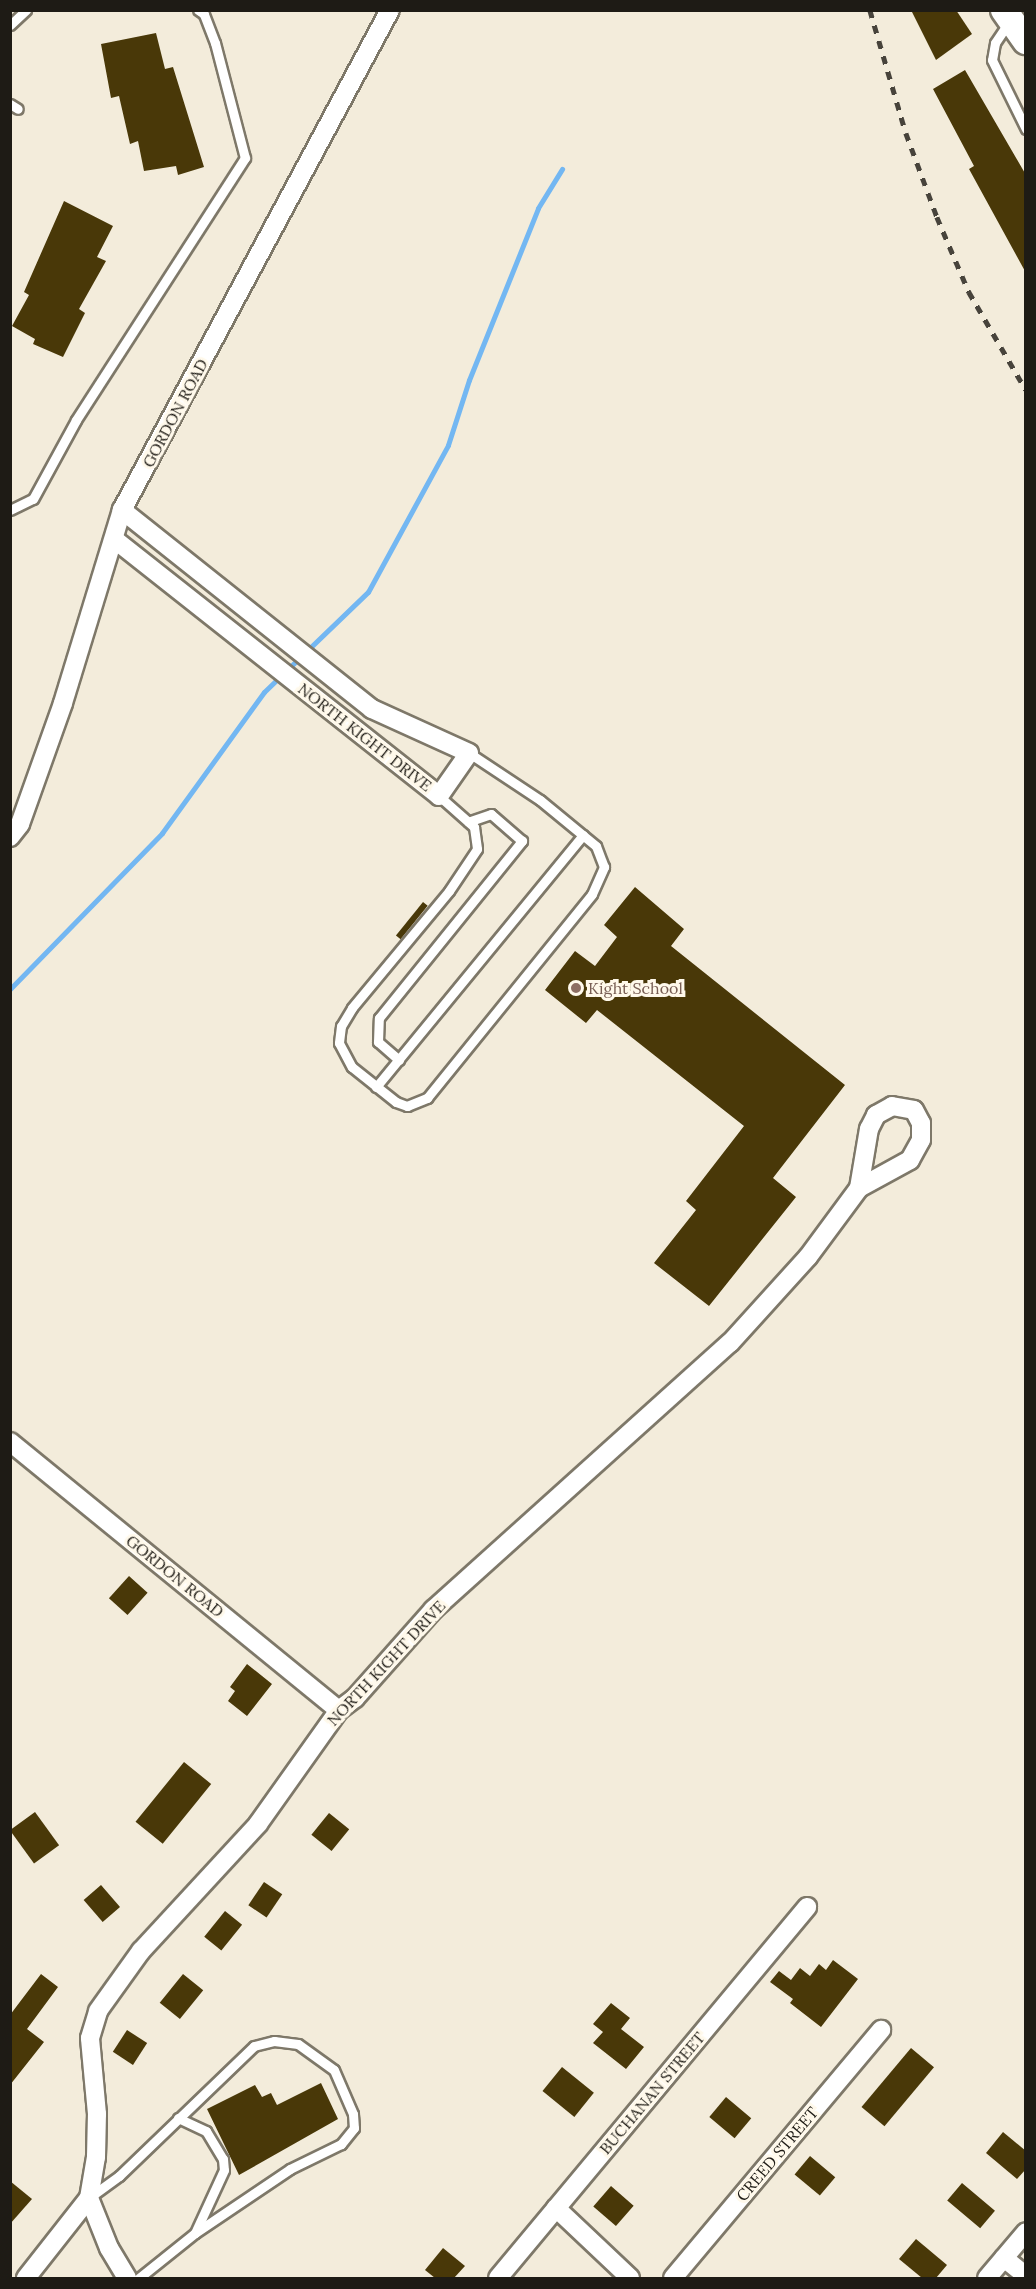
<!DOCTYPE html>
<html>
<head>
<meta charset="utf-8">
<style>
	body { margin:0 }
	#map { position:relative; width:1036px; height:2289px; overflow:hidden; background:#f3ecdb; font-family:Lora,serif }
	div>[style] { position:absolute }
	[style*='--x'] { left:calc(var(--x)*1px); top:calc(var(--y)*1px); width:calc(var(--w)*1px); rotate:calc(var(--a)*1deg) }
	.stream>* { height:5px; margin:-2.5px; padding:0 2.5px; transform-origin:2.5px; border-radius:2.5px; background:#73b7f2 }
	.building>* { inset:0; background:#493808; transform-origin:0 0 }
	.roads { filter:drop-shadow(2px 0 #7e7869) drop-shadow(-2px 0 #7e7869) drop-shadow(0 2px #7e7869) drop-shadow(0 -2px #7e7869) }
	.lane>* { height:9px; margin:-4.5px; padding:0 4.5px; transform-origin:4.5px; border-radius:4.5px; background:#fff }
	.street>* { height:18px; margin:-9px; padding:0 9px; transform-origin:9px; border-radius:9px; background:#fff }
	.secondary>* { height:26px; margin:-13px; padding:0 13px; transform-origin:13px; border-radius:13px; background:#fff }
	.rail>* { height:4.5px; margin-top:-2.25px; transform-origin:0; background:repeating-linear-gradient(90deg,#47433b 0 8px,transparent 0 16px) }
	.dots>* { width:16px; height:16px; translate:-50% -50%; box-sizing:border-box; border:3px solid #fff9eb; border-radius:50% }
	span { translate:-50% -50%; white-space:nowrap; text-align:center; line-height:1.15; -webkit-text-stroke:6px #fff9eb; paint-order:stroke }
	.street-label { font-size:16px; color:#1e1b15 }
	.education-label { font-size:16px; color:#785e54 }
	.left { translate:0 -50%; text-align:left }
	.frame { position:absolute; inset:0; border:12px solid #1e1b15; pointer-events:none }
</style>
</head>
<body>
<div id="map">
	<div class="stream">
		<i style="--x:10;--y:989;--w:218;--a:-45.7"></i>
		<i style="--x:162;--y:833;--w:174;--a:-54.1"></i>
		<i style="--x:264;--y:692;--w:144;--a:-43.9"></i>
		<i style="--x:368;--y:592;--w:167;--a:-61.4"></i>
		<i style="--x:448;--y:445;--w:68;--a:-72.1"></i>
		<i style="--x:469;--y:380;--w:185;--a:-68.1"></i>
		<i style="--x:538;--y:208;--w:46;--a:-58.4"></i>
	</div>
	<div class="building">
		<i style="clip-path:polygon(911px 10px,956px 10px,972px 34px,936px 60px)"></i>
		<i style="clip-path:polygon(156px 33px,165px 69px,173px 67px,204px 167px,178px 175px,176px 166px,144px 171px,138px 141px,130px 144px,119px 96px,111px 98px,101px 44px)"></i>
		<i style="clip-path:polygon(965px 70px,1026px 175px,1026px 273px,969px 169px,974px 166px,933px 89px)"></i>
		<i style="clip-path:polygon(64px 201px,113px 226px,97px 257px,106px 261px,79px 309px,85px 313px,63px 357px,33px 344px,35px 339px,12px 326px,29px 295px,24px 292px)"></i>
		<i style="clip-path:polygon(635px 887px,684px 929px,671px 946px,845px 1085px,773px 1178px,796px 1197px,709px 1306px,654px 1263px,696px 1210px,686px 1201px,744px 1126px,597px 1010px,586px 1023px,545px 990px,575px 951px,595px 966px,617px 937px,604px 925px)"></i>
		<i style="left:423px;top:902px;width:6px;height:43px;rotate:39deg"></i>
		<i style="left:129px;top:1576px;width:25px;height:30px;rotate:42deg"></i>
		<i style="clip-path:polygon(247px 1664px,272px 1684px,247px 1716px,228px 1701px,235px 1691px,230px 1687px)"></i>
		<i style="left:184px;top:1762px;width:35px;height:77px;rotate:39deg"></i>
		<i style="left:35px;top:1812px;width:41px;height:31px;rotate:54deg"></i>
		<i style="left:329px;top:1813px;width:26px;height:28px;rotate:39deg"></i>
		<i style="left:264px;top:1882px;width:22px;height:28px;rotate:34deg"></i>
		<i style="left:101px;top:1885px;width:29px;height:23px;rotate:49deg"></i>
		<i style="left:225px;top:1911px;width:22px;height:33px;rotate:39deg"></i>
		<i style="clip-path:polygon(833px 1960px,858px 1979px,821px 2027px,790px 2003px,793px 1999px,770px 1982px,779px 1971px,791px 1980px,800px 1968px,810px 1976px,819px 1964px,826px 1970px)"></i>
		<i style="clip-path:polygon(41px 1974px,58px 1987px,27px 2029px,44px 2042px,10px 2085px,10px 2015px)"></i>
		<i style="left:183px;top:1974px;width:26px;height:37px;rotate:39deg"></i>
		<i style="clip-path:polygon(611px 2003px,630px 2018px,621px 2029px,644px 2047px,626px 2069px,593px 2043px,603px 2032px,593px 2024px)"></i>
		<i style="left:127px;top:2030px;width:24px;height:26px;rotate:33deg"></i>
		<i style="left:911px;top:2048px;width:30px;height:77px;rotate:40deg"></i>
		<i style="left:562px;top:2067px;width:41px;height:31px;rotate:39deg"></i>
		<i style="clip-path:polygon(321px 2083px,338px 2119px,239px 2175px,207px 2109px,255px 2085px,262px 2097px,271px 2093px,277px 2105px)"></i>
		<i style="left:726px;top:2097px;width:33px;height:26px;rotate:40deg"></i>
		<i style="clip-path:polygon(1003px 2132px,1026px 2151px,1026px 2169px,1017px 2179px,986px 2153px)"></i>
		<i style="left:810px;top:2156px;width:33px;height:24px;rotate:40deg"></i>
		<i style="clip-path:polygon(10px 2181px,32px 2199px,10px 2224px)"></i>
		<i style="left:962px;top:2183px;width:43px;height:23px;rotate:40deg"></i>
		<i style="left:611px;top:2186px;width:30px;height:27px;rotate:41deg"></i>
		<i style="clip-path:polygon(916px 2239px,947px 2265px,936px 2278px,922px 2278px,899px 2259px)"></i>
		<i style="clip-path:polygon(443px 2248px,465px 2266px,454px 2278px,435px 2278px,425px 2270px)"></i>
	</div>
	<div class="roads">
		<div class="lane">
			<i style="--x:1009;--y:22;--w:25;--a:124"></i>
			<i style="--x:995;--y:43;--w:17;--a:100"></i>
			<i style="--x:992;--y:60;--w:77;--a:63.8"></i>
			<i style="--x:10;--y:25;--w:22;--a:-43"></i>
			<i style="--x:10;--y:104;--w:9;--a:32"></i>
			<i style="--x:10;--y:510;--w:25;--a:-26"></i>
			<i style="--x:33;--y:499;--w:90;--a:-61.4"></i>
			<i style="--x:76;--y:420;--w:312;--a:-57.2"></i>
			<i style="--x:245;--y:158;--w:119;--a:-104.6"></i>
			<i style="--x:215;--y:43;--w:31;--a:-111"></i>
			<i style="--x:204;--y:14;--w:7;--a:-146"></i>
			<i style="--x:439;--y:796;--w:47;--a:41.5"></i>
			<i style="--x:474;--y:827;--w:22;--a:82"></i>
			<i style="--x:477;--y:849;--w:50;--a:123.7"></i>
			<i style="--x:449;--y:891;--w:152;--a:129.7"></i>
			<i style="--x:352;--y:1008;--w:21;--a:121"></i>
			<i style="--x:341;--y:1026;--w:17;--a:97"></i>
			<i style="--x:339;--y:1043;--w:27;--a:62"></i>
			<i style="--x:352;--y:1067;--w:56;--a:38.5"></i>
			<i style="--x:396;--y:1102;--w:12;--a:20"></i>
			<i style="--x:407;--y:1106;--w:22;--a:-22"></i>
			<i style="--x:427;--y:1098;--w:262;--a:-51"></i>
			<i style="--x:592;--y:894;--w:30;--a:-66"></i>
			<i style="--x:604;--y:867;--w:22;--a:-111"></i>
			<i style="--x:596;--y:846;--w:72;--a:-140.6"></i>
			<i style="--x:540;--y:800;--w:85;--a:-146.5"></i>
			<i style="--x:399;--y:1060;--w:28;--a:-139"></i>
			<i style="--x:378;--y:1042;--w:24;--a:-88"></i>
			<i style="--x:379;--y:1018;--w:228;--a:-51.1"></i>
			<i style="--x:522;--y:841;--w:41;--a:-138.9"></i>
			<i style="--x:491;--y:814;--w:24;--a:161"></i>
			<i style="--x:376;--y:1087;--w:326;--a:-50.6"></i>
			<i style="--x:178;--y:2118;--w:31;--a:25"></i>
			<i style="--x:206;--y:2131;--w:33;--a:59"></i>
			<i style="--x:223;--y:2159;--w:11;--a:85"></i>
			<i style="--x:224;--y:2170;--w:69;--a:114.7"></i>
			<i style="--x:90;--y:2197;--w:36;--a:-36"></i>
			<i style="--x:119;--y:2176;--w:187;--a:-43.9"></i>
			<i style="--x:254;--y:2046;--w:21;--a:-14"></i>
			<i style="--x:274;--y:2041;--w:24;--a:7"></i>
			<i style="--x:298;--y:2044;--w:44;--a:35.8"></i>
			<i style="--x:334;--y:2070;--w:48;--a:66.6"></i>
			<i style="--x:353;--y:2114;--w:14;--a:86"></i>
			<i style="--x:354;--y:2128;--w:21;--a:129"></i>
			<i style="--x:341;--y:2144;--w:57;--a:153.9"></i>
			<i style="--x:290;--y:2169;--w:115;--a:146"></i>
			<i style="--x:195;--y:2233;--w:72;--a:141.2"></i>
		</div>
		<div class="street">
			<i style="--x:114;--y:539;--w:414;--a:38.3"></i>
			<i style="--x:439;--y:796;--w:52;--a:-55.1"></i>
			<i style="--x:469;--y:753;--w:107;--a:-155.6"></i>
			<i style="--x:372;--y:709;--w:320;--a:-141.5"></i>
			<i style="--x:10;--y:837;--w:16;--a:-52"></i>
			<i style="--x:20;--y:824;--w:128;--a:-70.4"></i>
			<i style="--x:63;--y:703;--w:202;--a:-73"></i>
			<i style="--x:122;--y:510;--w:567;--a:-61.81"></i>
			<i style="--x:10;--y:1442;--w:424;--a:39.2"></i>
			<i style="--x:89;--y:2198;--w:54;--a:68.2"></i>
			<i style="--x:109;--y:2248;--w:35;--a:59"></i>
			<i style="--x:556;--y:2208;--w:102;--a:43.4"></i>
			<i style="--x:1004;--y:2258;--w:28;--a:39"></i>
			<i style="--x:26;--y:2278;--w:102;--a:-51.8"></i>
			<i style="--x:89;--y:2198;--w:42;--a:-80.3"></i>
			<i style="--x:96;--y:2157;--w:43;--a:-88.7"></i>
			<i style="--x:97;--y:2114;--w:76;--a:-95.3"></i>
			<i style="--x:90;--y:2038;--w:28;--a:-73"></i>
			<i style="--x:98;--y:2011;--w:74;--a:-54.4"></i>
			<i style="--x:141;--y:1951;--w:173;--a:-47.3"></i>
			<i style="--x:258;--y:1824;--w:140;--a:-54.6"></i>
			<i style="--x:339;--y:1710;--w:20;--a:-37"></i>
			<i style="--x:355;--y:1698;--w:118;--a:-48.4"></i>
			<i style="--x:433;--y:1610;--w:399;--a:-42"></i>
			<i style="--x:730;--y:1343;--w:116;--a:-47.8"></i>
			<i style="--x:808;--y:1257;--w:86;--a:-53.5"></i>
			<i style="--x:859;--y:1188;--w:60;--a:-80.4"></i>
			<i style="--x:869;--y:1129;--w:16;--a:-63"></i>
			<i style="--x:876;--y:1115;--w:18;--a:-29"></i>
			<i style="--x:892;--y:1106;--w:22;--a:10"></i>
			<i style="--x:914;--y:1110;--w:15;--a:62"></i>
			<i style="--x:921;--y:1123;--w:17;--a:90"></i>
			<i style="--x:921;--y:1140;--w:23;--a:119"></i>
			<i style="--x:910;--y:1160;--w:58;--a:151.2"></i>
			<i style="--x:498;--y:2278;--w:483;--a:-50.2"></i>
			<i style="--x:673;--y:2278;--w:324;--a:-50"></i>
			<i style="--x:987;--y:2278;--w:60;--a:-49.7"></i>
		</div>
		<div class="secondary">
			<i style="--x:1004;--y:10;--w:38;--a:55"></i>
		</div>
	</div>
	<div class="rail">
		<i style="--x:870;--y:10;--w:128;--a:73.7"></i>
		<i style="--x:906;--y:133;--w:90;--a:69.7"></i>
		<i style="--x:937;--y:217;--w:82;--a:66.9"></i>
		<i style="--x:969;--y:292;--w:113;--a:59.8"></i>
	</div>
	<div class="dots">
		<i style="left:576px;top:988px;background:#8d6e63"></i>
	</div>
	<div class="street-label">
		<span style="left:175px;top:413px;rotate:-62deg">GORDON ROAD</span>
		<span style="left:365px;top:737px;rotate:38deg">NORTH KIGHT DRIVE</span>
		<span style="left:175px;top:1576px;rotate:39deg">GORDON ROAD</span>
		<span style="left:386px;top:1663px;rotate:-47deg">NORTH KIGHT DRIVE</span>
		<span style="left:652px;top:2093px;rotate:-50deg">BUCHANAN STREET</span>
		<span style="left:777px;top:2154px;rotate:-50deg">CREED STREET</span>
	</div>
	<div class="education-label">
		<span class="left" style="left:588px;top:988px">Kight School</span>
	</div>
	<div class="frame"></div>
</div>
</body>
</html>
